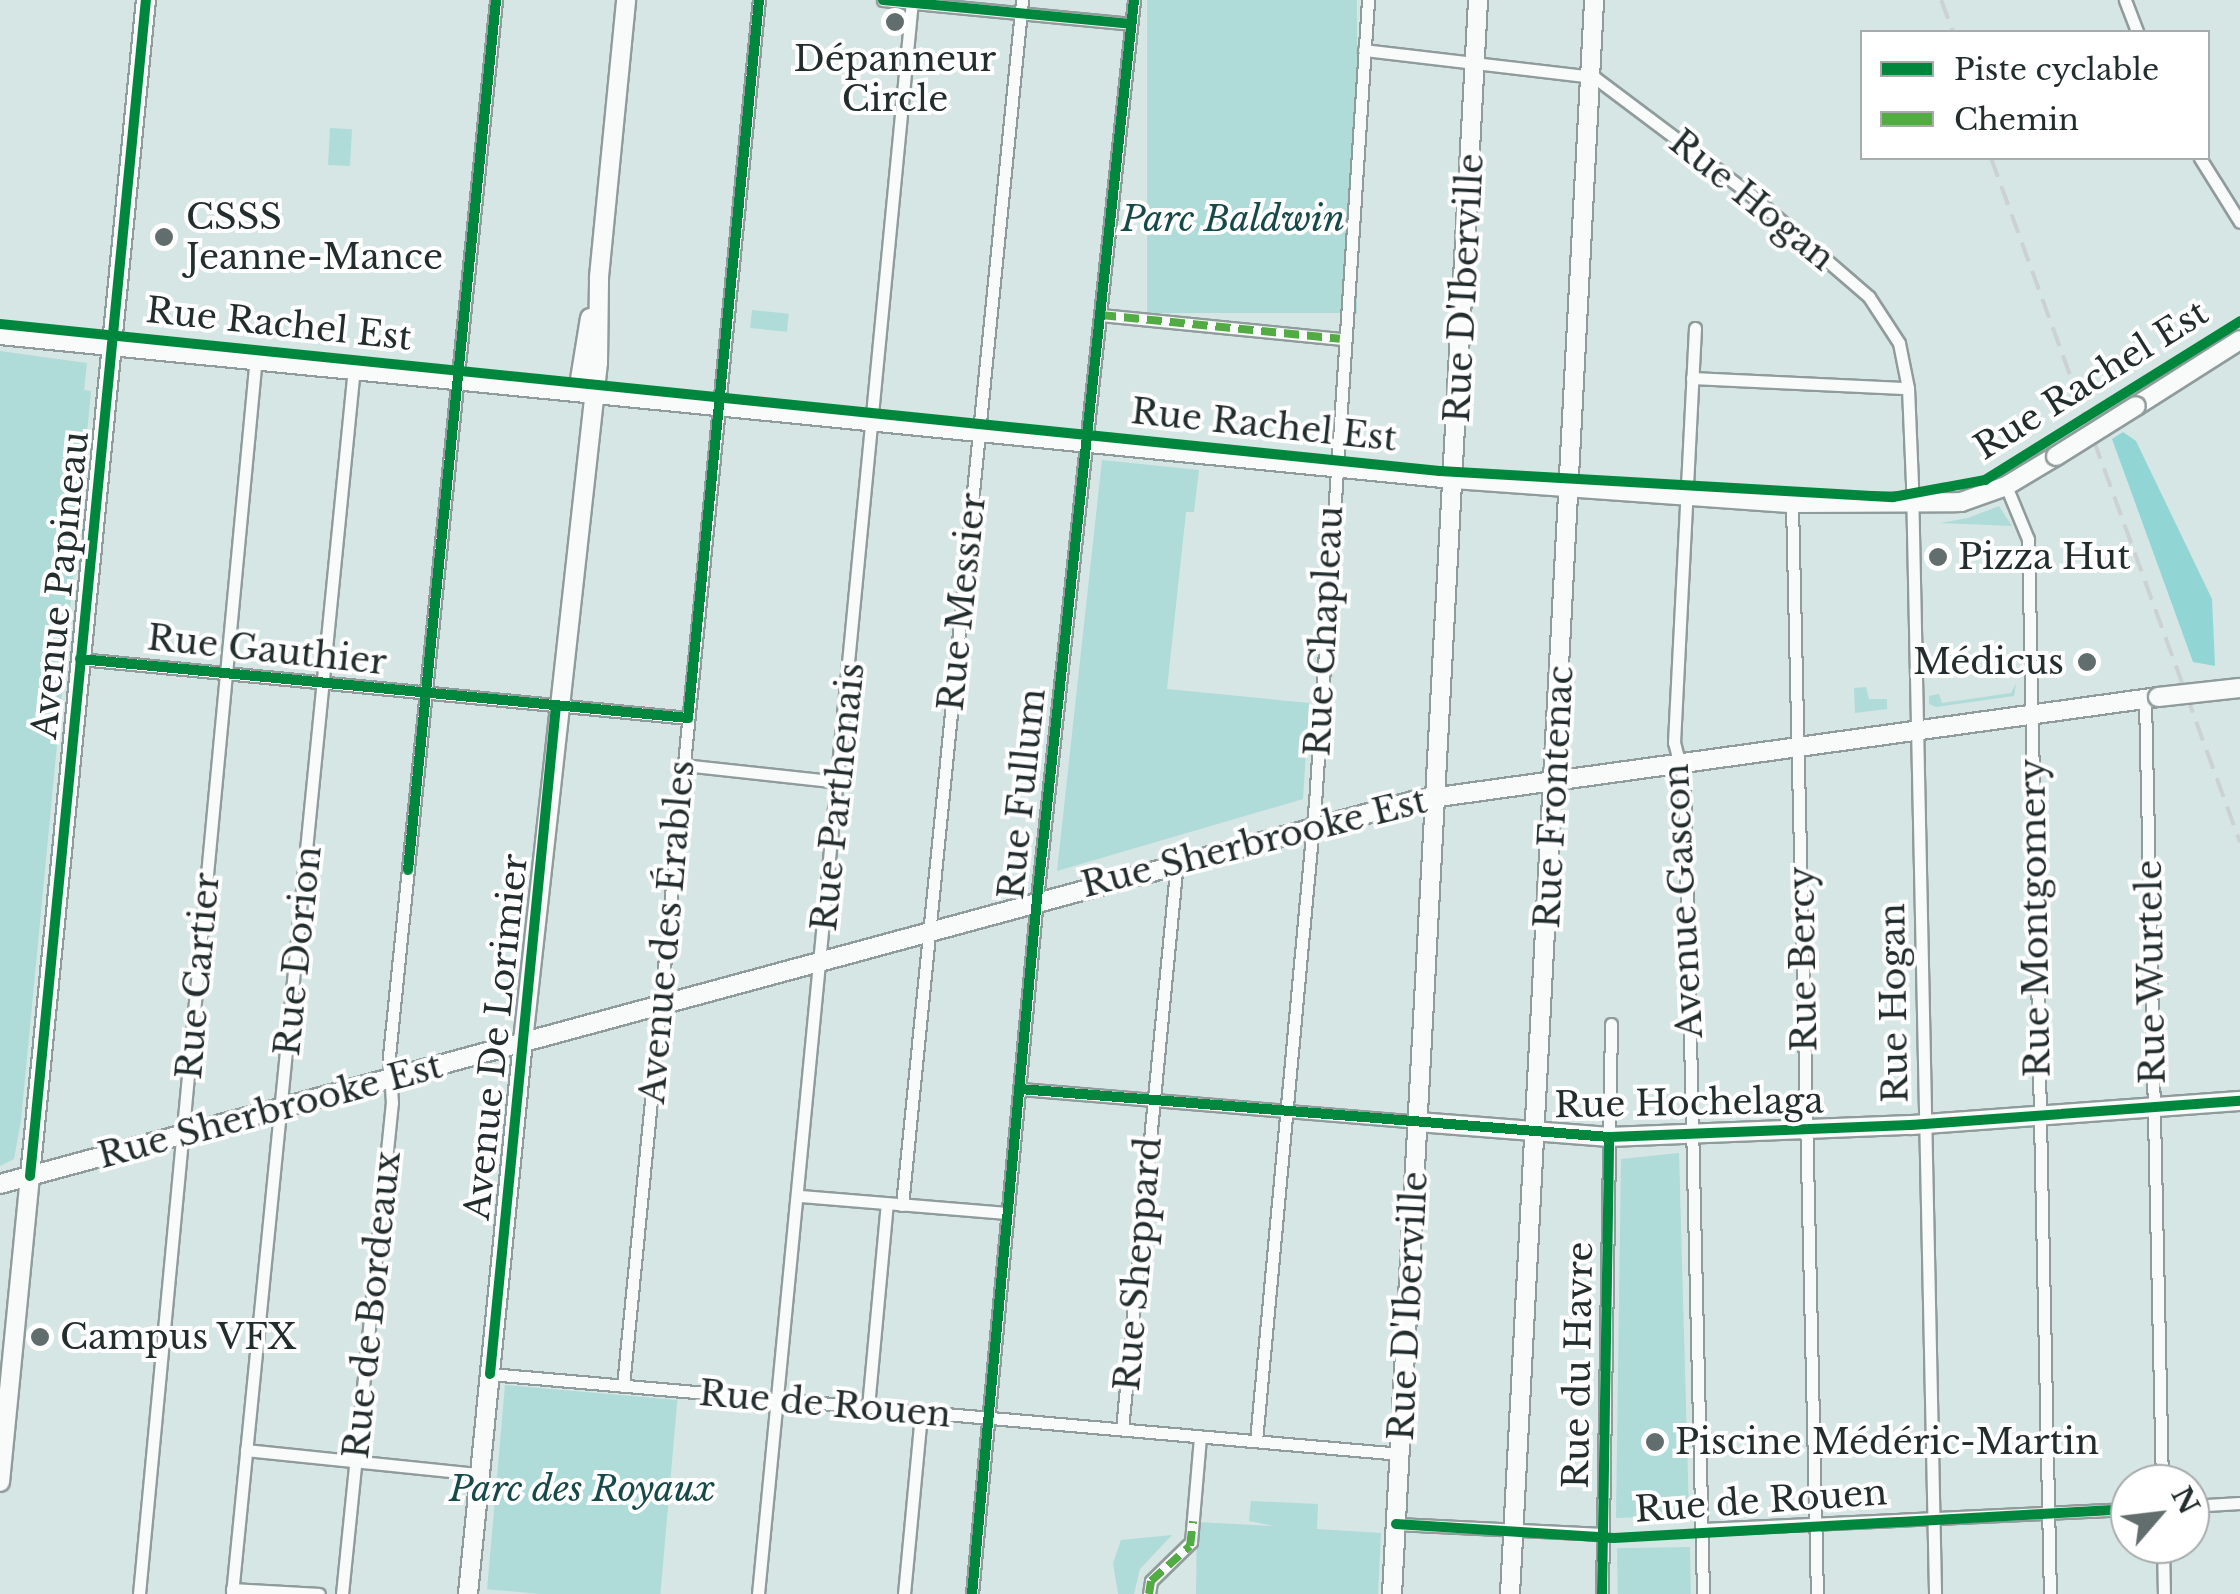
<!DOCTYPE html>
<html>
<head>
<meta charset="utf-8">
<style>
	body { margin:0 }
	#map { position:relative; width:2240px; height:1594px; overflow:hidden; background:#d6e6e5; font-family:"Libre Baskerville",serif }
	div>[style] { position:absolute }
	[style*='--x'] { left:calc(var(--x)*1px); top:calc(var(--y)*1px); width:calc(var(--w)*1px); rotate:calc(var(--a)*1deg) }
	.green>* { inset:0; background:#afdbd9; transform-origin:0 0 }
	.forest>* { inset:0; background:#91d6d4 }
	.water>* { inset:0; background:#78cccb }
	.round { border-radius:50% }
	.roads { filter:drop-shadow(2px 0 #909c9b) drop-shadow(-2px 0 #909c9b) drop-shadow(0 2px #909c9b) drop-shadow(0 -2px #909c9b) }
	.street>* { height:11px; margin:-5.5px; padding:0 5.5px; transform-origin:5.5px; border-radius:5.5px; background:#f9fbfb }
	.secondary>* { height:18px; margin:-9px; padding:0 9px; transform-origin:9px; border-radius:9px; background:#f9fbfb }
	.primary>* { height:18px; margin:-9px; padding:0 9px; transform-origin:9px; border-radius:9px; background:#f9fbfb }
	.rail>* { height:4px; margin-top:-2px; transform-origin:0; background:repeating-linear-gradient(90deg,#ccd1d1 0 20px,transparent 0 30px) }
	.bridges { filter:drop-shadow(2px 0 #909c9b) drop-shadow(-2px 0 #909c9b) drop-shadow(0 2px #909c9b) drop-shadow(0 -2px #909c9b) }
	.secondary-bridge>* { height:18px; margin:-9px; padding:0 9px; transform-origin:9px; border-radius:9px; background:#f9fbfb }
	.primary-bridge>* { height:18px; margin:-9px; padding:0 9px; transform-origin:9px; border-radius:9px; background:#f9fbfb }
	.quiet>* { height:8px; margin-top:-4px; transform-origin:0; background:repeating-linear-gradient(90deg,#53ab44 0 15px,transparent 0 23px) }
	.cycleway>* { height:10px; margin:-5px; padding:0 5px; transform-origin:5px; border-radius:5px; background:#00873e }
	.dots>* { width:28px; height:28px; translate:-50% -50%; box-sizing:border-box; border:5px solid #fff; border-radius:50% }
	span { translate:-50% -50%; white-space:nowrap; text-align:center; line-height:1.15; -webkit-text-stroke:8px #fff; paint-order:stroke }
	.poi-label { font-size:35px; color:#232d2d }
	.left { translate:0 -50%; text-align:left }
	.right { translate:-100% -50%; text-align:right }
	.street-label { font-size:35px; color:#232d2d }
	.park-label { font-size:35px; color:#164948; font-style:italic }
	.legend { position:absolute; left:1860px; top:30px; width:350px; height:130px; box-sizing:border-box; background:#fff; border:2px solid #a7abab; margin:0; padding:12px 18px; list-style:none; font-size:30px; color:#232d2d }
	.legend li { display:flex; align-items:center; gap:20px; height:50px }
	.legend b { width:50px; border:2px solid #a7abab }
	.north { position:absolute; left:2110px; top:1464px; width:100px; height:100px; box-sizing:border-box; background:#fff; border:2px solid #a7abab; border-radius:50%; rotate:62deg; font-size:28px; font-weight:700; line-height:40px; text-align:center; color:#232d2d }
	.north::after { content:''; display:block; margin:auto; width:35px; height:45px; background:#626e6d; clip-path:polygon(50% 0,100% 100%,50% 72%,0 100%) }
</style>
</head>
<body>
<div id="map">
	<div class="green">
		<i style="left:1147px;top:0;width:210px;height:313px"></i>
		<i style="left:330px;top:128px;width:22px;height:37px;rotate:3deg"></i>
		<i style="left:752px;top:310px;width:37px;height:18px;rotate:6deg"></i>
		<i style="clip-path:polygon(0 351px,87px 363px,84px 390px,91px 391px,21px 1120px,14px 1159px,0 1166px)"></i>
		<i style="clip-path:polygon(1102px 460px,1199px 470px,1194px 512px,1186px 512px,1167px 689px,1309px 703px,1303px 799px,1057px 871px)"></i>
		<i style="clip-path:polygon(1999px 506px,2012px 526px,1940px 523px,1968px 518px)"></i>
		<i style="clip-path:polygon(2016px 683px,2014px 696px,1936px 707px,1929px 704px,1929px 696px,1939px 694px,1942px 703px,2011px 693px)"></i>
		<i style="clip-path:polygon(1866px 687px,1869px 699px,1887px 699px,1887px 709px,1855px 713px,1854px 688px)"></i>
		<i style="clip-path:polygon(1679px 1153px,1689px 1515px,1616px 1518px,1621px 1159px)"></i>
		<i style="left:505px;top:1385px;width:173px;height:205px;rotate:5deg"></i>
		<i style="clip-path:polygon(1251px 1501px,1318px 1504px,1317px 1529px,1381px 1533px,1378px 1594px,1196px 1594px,1197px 1522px,1274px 1526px,1249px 1521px)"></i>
		<i style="clip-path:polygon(1172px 1535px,1140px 1569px,1134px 1594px,1118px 1594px,1113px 1563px,1121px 1540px)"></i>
		<i style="left:1690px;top:1547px;width:47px;height:73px;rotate:89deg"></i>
	</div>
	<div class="forest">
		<i style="clip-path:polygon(2123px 432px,2136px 441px,2212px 599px,2215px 666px,2193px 662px,2112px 439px)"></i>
	</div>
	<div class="water">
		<i class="round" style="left:1641px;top:1428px;width:28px;height:28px"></i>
	</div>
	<div class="roads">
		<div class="street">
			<i style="--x:883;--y:0;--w:249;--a:5.5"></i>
			<i style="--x:2125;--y:0;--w:34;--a:69"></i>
			<i style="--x:1364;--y:50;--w:232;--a:6.7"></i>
			<i style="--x:1594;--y:77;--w:196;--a:36.9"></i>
			<i style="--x:1751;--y:195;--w:156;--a:40.8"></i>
			<i style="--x:1869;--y:297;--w:55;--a:56.9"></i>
			<i style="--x:1899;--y:343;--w:46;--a:78.7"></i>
			<i style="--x:1908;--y:388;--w:96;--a:87.6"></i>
			<i style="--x:1912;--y:484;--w:1110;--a:88.81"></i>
			<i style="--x:2200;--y:158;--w:75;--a:58"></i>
			<i style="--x:1101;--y:315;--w:240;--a:5.7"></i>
			<i style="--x:1695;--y:328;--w:415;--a:92.9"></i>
			<i style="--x:1674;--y:742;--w:40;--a:75.6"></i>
			<i style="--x:1684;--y:781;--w:813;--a:88.66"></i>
			<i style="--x:1692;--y:378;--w:216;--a:2.7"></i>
			<i style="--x:2006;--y:486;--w:57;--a:67.5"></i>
			<i style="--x:2028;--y:539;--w:1055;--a:88.81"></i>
			<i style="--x:1792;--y:503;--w:1091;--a:88.69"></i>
			<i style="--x:80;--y:659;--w:611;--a:5.54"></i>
			<i style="--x:2145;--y:699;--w:785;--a:88.76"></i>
			<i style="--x:683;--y:765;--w:157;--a:6.2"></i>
			<i style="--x:1020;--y:1089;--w:399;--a:4.7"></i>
			<i style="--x:800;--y:1196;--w:208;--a:4.7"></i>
			<i style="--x:902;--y:1205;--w:1211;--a:-84.31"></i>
			<i style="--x:490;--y:1374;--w:914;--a:5.02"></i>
			<i style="--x:623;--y:1386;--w:1393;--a:-84.4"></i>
			<i style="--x:868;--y:1407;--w:204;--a:-84.7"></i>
			<i style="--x:1122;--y:1429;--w:571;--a:-84.47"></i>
			<i style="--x:1256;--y:1441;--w:641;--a:-84.72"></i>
			<i style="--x:1315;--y:803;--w:805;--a:-86.22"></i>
			<i style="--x:246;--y:1450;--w:234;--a:5.9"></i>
			<i style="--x:2190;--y:1506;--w:50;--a:-3.4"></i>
			<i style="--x:1396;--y:1524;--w:207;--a:2.8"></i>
			<i style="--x:1703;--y:1529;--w:427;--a:-2.7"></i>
			<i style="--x:2163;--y:1544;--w:50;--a:88.9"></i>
			<i style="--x:232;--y:1589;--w:87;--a:3.3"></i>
			<i style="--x:139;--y:1594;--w:1243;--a:-84.6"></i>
			<i style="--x:232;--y:1594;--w:1233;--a:-84.32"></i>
			<i style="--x:342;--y:1594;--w:494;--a:-84.2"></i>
			<i style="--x:392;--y:1103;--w:47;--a:-93.7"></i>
			<i style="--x:389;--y:1056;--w:1061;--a:-84.21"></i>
			<i style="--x:758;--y:1594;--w:1601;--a:-84.48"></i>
			<i style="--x:904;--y:1594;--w:182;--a:-84.6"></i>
			<i style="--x:972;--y:1594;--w:698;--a:-84.66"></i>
			<i style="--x:1037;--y:899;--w:904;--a:-83.84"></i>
			<i style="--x:1149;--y:1594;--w:13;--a:-81"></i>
			<i style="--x:1151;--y:1581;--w:56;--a:-44.3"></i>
			<i style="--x:1191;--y:1542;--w:106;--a:-85.1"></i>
			<i style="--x:1602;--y:1594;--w:570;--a:-89.1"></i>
		</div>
		<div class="secondary">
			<i style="--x:0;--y:335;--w:1461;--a:5.66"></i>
			<i style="--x:1454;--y:479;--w:339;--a:4.1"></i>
			<i style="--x:1792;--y:503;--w:169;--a:-0.3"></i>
			<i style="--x:1961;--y:502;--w:48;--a:-19.6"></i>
			<i style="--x:2006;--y:486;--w:58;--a:-31"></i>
			<i style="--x:578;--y:392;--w:75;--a:-80.8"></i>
			<i style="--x:2136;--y:406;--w:123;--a:-32.4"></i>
			<i style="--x:523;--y:1041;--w:682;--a:-83.69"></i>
			<i style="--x:598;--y:363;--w:86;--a:-89.3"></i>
			<i style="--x:599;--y:277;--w:278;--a:-84.4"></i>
			<i style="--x:1418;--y:1122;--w:192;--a:4.5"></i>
			<i style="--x:1609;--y:1137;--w:302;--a:-2.3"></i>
			<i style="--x:1911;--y:1125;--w:330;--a:-4.2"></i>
			<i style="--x:30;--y:1176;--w:1182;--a:-84.37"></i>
			<i style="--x:1392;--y:1594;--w:1596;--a:-86.91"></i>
			<i style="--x:1510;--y:1594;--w:1596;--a:-86.98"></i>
		</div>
		<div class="primary">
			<i style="--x:0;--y:1184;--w:1468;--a:-15.16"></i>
			<i style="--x:1417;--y:800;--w:748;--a:-7.91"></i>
			<i style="--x:0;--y:1482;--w:307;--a:-84.4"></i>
			<i style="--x:468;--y:1594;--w:556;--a:-84.32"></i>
		</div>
	</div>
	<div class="rail">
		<i style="--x:1941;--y:0;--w:34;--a:69"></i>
		<i style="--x:1991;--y:158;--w:728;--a:70"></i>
	</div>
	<div class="bridges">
		<div class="secondary-bridge">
			<i style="--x:2056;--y:456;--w:94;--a:-32"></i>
		</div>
		<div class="primary-bridge">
			<i style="--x:2158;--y:697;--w:82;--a:-6.3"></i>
		</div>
	</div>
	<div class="quiet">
		<i style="--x:1101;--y:315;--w:240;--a:5.7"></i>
		<i style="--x:1149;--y:1594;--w:13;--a:-81"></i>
		<i style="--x:1151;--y:1581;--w:52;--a:-41.9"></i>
		<i style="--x:1190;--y:1546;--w:25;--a:-83"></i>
	</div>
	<div class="cycleway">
		<i style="--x:883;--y:0;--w:249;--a:5.5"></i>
		<i style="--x:0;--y:324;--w:1447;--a:5.83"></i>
		<i style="--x:1440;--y:471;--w:454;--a:3.3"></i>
		<i style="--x:1893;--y:497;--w:94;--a:-10.5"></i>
		<i style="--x:1985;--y:480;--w:301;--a:-31.9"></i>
		<i style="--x:80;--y:659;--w:611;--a:5.54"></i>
		<i style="--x:688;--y:718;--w:722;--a:-84.35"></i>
		<i style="--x:408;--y:870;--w:874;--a:-84.22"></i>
		<i style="--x:1020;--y:1089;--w:591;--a:4.66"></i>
		<i style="--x:1609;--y:1137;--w:302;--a:-2.3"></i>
		<i style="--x:1911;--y:1125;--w:330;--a:-4.2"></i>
		<i style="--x:30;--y:1176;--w:1182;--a:-84.37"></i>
		<i style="--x:490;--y:1374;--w:671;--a:-84.36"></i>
		<i style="--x:1396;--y:1524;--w:218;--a:3.7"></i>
		<i style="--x:1614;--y:1538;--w:517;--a:-3.22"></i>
		<i style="--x:972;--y:1594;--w:698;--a:-84.66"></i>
		<i style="--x:1037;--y:899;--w:904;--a:-83.84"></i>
		<i style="--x:1602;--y:1594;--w:457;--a:-89.1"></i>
	</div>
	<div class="dots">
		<i style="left:895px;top:22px;background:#626e6d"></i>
		<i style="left:164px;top:237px;background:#626e6d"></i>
		<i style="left:1938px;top:557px;background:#626e6d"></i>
		<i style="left:2087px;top:662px;background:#626e6d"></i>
		<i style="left:40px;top:1337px;background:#626e6d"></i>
		<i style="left:1655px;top:1442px;background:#626e6d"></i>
	</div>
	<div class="poi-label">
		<span style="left:895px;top:79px">Dépanneur<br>Circle</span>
		<span class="left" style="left:186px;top:237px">CSSS<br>Jeanne-Mance</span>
		<span class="left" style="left:1958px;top:557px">Pizza Hut</span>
		<span class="right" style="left:2064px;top:662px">Médicus</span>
		<span class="left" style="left:60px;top:1337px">Campus VFX</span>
		<span class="left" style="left:1675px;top:1442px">Piscine Médéric-Martin</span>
	</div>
	<div class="street-label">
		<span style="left:1752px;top:200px;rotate:39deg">Rue Hogan</span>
		<span style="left:1464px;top:288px;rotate:-87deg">Rue D'Iberville</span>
		<span style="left:279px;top:324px;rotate:6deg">Rue Rachel Est</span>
		<span style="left:2091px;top:380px;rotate:-32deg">Rue Rachel Est</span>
		<span style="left:1264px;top:425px;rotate:6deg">Rue Rachel Est</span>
		<span style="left:60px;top:585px;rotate:-84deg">Avenue Papineau</span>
		<span style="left:962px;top:602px;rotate:-84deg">Rue Messier</span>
		<span style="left:1324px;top:631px;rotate:-87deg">Rue Chapleau</span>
		<span style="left:267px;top:650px;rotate:6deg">Rue Gauthier</span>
		<span style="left:1022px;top:794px;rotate:-84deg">Rue Fullum</span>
		<span style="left:838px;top:797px;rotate:-84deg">Rue Parthenais</span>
		<span style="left:1554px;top:797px;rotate:-87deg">Rue Frontenac</span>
		<span style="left:1254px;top:843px;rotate:-14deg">Rue Sherbrooke Est</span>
		<span style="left:1683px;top:901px;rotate:-93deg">Avenue Gascon</span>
		<span style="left:2035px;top:918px;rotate:-91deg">Rue Montgomery</span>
		<span style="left:667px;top:932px;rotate:-85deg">Avenue des Érables</span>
		<span style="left:298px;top:951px;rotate:-84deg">Rue Dorion</span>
		<span style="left:1803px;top:959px;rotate:-91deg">Rue Bercy</span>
		<span style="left:2151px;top:972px;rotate:-91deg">Rue Wurtele</span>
		<span style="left:198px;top:976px;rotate:-85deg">Rue Cartier</span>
		<span style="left:1894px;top:1003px;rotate:-91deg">Rue Hogan</span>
		<span style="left:496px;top:1037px;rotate:-84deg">Avenue De Lorimier</span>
		<span style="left:1689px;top:1103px;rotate:-1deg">Rue Hochelaga</span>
		<span style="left:270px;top:1111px;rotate:-15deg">Rue Sherbrooke Est</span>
		<span style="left:1138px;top:1264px;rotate:-85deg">Rue Sheppard</span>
		<span style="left:372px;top:1305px;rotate:-84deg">Rue de Bordeaux</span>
		<span style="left:1408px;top:1306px;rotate:-87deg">Rue D'Iberville</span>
		<span style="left:1578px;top:1365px;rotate:-89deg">Rue du Havre</span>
		<span style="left:825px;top:1404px;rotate:5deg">Rue de Rouen</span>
		<span style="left:1761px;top:1501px;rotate:-4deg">Rue de Rouen</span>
	</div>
	<div class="park-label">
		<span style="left:1233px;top:219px">Parc Baldwin</span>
		<span style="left:582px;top:1489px">Parc des Royaux</span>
	</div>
	<ul class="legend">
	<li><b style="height:12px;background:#00873e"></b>Piste cyclable</li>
	<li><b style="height:12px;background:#53ab44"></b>Chemin</li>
	</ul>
	<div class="north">N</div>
</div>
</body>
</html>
